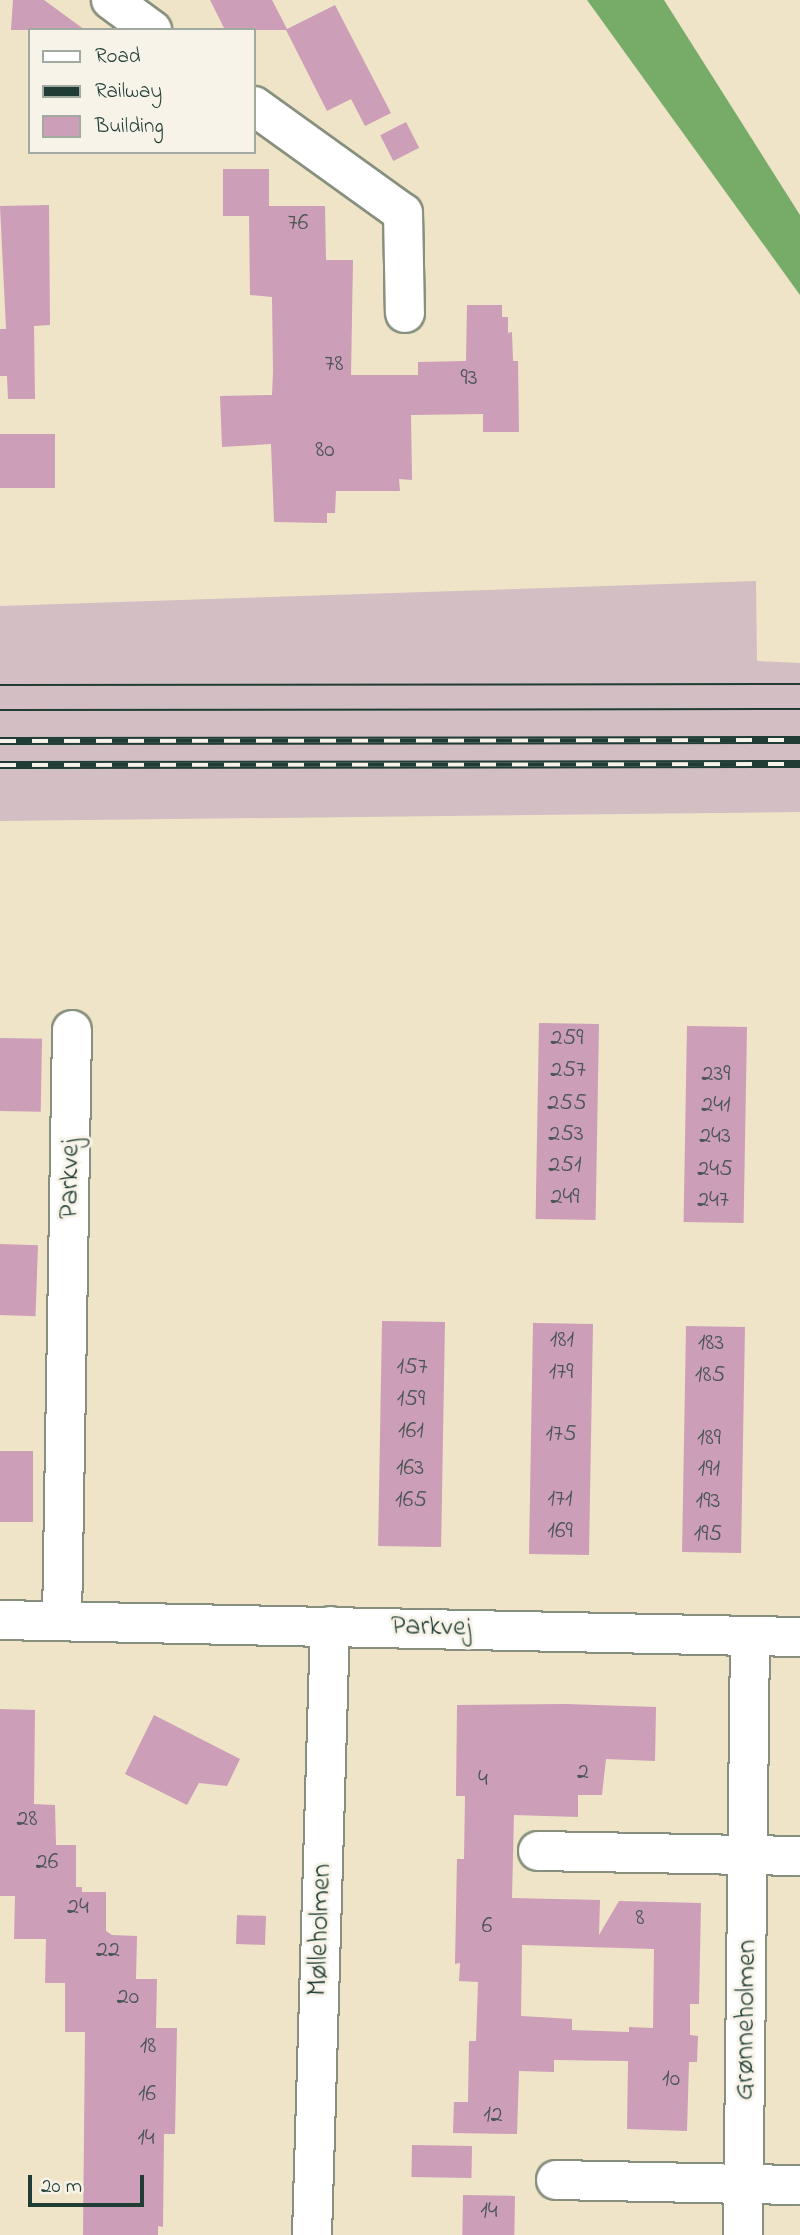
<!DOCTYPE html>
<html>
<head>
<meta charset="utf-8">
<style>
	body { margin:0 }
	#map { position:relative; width:800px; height:2235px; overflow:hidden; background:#efe4c7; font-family:"Indie Flower",sans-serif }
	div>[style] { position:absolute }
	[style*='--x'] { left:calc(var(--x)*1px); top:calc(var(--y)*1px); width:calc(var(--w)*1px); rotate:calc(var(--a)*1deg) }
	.industrial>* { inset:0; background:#d2bec3 }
	.forest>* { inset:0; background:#77ac68 }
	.building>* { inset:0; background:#cc9eb7; transform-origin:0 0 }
	.roads { filter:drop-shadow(2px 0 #87907e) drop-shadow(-2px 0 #87907e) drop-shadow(0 2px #87907e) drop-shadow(0 -2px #87907e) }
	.minor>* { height:38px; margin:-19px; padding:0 19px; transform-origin:19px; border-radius:19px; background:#fff }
	.tram>* { height:2px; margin:-1px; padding:0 1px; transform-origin:1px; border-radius:1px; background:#1f3d34 }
	.rail>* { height:8px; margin-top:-4px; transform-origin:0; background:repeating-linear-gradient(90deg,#f7f3e8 0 16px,#1f3d34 0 32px); box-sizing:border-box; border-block:2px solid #1f3d34 }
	span { translate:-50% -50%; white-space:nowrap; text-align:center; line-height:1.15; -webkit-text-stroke:6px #f7f3e8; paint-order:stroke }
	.number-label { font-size:24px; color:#4a5555 }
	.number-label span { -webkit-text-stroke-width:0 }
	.street-label { font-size:28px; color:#1f3d34 }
	.legend { position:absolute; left:28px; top:28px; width:228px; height:126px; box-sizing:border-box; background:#f7f3e8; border:2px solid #a1aaa0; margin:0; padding:9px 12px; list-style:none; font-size:21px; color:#1f3d34 }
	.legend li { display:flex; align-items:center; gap:14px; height:35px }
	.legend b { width:35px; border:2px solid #a1aaa0 }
	.scale { position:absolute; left:28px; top:2175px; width:116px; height:32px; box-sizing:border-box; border:4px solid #1f3d34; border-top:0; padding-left:9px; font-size:21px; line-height:24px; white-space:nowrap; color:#1f3d34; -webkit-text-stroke:5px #f7f3e8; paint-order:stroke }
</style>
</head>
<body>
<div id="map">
	<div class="industrial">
		<i style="clip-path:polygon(756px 581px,757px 661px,800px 663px,800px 812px,0 821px,0 606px)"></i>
	</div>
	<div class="forest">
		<i style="clip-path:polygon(587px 0,664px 0,800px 215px,800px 295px)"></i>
	</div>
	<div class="building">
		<i style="clip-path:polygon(13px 0,44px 0,85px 30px,11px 30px)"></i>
		<i style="clip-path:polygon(210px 0,272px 0,287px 29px,335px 5px,391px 113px,365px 126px,351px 99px,327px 111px,286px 30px,225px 30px)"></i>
		<i style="left:406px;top:122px;width:29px;height:29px;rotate:63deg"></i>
		<i style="clip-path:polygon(223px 169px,269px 169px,269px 206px,325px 206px,326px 260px,353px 260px,351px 375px,418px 375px,418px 362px,466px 361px,467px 305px,502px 305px,502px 317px,508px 317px,508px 333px,512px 332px,513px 361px,518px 361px,519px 432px,483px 432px,483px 414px,411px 415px,412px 480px,399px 479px,400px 491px,336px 491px,335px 513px,327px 513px,327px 523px,274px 522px,271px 444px,222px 447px,220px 396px,272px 395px,273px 372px,272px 297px,250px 295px,249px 216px,223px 216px)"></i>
		<i style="clip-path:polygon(49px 205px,50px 325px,34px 326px,35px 399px,8px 399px,7px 376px,0 376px,0 329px,6px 329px,0 206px)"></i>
		<i style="left:0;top:434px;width:55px;height:54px"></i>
		<i style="left:539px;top:1023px;width:60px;height:196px;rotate:1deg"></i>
		<i style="left:687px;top:1026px;width:60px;height:196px;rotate:1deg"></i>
		<i style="left:0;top:1038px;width:42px;height:73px;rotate:1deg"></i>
		<i style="left:0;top:1244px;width:38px;height:71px;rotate:2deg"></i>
		<i style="left:382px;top:1321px;width:63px;height:225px;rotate:1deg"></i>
		<i style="left:533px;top:1323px;width:60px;height:231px;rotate:1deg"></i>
		<i style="left:686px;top:1326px;width:59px;height:226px;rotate:1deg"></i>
		<i style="left:0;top:1451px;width:33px;height:71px"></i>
		<i style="clip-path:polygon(evenodd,566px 1704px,656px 1707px,655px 1761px,606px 1759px,602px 1795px,578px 1795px,578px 1817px,514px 1815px,512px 1898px,600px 1900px,599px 1935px,619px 1901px,701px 1903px,699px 2004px,690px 2004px,690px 2035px,698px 2036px,697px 2062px,689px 2062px,687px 2131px,627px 2129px,628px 2061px,554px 2060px,554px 2072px,519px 2071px,517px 2134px,453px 2133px,454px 2102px,468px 2102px,469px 2041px,476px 2041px,478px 1982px,459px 1981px,460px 1963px,455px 1964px,457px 1859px,464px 1859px,465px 1796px,456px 1796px,457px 1705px,566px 1704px,522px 1945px,654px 1949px,653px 2028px,629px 2027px,629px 2032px,572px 2030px,572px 2019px,521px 2016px,522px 1945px)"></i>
		<i style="clip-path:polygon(0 1709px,35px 1710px,34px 1804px,55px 1805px,56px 1845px,76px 1845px,76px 1887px,82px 1887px,82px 1892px,106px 1892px,106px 1931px,112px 1935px,137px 1936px,136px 1979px,157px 1979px,156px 2028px,177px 2028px,175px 2134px,164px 2134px,163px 2227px,158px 2226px,158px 2235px,83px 2235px,85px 2032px,65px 2032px,65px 1983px,45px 1983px,46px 1939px,14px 1939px,15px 1896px,0 1896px)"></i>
		<i style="clip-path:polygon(154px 1715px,240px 1759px,227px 1786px,199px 1783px,187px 1805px,125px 1774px)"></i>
		<i style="left:237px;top:1915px;width:29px;height:29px;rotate:2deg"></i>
		<i style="left:412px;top:2145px;width:60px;height:32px;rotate:1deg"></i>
		<i style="left:463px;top:2195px;width:52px;height:40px;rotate:1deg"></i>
	</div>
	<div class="roads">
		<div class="minor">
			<i style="--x:111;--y:0;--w:51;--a:36.2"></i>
			<i style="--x:254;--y:106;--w:183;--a:35.7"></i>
			<i style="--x:403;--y:213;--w:100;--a:88.9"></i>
			<i style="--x:0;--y:1620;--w:800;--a:1.22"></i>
			<i style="--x:62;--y:1621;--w:591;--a:-89.03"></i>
			<i style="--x:538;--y:1851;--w:262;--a:1.1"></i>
			<i style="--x:556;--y:2180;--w:244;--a:1.2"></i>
			<i style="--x:312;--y:2235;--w:609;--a:-88.31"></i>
			<i style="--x:743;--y:2235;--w:599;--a:-89.33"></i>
		</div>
	</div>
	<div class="tram">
		<i style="--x:0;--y:685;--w:800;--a:-0.07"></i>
		<i style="--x:0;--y:710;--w:800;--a:-0.07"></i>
	</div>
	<div class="rail">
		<i style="--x:0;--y:741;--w:800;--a:-0.07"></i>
		<i style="--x:0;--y:765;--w:800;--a:-0.07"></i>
	</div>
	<div class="number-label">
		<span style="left:298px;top:224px">76</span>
		<span style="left:334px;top:365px">78</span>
		<span style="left:469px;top:379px">93</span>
		<span style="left:325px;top:451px">80</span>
		<span style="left:567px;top:1039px">259</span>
		<span style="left:568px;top:1071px">257</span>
		<span style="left:716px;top:1075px">239</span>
		<span style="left:567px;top:1104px">255</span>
		<span style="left:716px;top:1106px">241</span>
		<span style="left:566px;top:1135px">253</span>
		<span style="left:715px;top:1137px">243</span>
		<span style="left:565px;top:1166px">251</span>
		<span style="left:715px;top:1170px">245</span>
		<span style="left:565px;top:1198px">249</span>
		<span style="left:713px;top:1201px">247</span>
		<span style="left:562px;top:1341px">181</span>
		<span style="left:711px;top:1344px">183</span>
		<span style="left:412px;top:1368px">157</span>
		<span style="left:561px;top:1373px">179</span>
		<span style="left:710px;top:1376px">185</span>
		<span style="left:411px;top:1400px">159</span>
		<span style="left:411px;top:1432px">161</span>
		<span style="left:561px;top:1435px">175</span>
		<span style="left:709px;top:1439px">189</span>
		<span style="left:410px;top:1469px">163</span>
		<span style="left:709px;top:1470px">191</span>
		<span style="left:560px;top:1500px">171</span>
		<span style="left:411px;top:1501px">165</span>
		<span style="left:708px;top:1502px">193</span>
		<span style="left:560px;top:1532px">169</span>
		<span style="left:708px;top:1535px">195</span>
		<span style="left:583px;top:1773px">2</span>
		<span style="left:483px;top:1780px">4</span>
		<span style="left:27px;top:1820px">28</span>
		<span style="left:47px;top:1863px">26</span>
		<span style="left:78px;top:1908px">24</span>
		<span style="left:640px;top:1919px">8</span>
		<span style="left:487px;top:1927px">6</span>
		<span style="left:108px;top:1951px">22</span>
		<span style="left:128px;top:1998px">20</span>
		<span style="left:148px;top:2047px">18</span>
		<span style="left:671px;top:2080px">10</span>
		<span style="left:147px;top:2095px">16</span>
		<span style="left:493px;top:2116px">12</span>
		<span style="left:146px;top:2139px">14</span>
		<span style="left:489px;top:2212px">14</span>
	</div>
	<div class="street-label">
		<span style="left:71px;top:1179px;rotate:-89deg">Parkvej</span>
		<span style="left:431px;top:1628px;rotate:1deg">Parkvej</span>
		<span style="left:321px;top:1930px;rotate:-88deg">Mølleholmen</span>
		<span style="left:747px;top:2020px;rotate:-89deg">Grønneholmen</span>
	</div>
	<ul class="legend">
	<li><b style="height:9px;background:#fff"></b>Road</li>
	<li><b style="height:9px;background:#1f3d34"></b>Railway</li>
	<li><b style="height:19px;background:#cc9eb7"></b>Building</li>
	</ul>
	<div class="scale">20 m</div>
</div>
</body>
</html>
